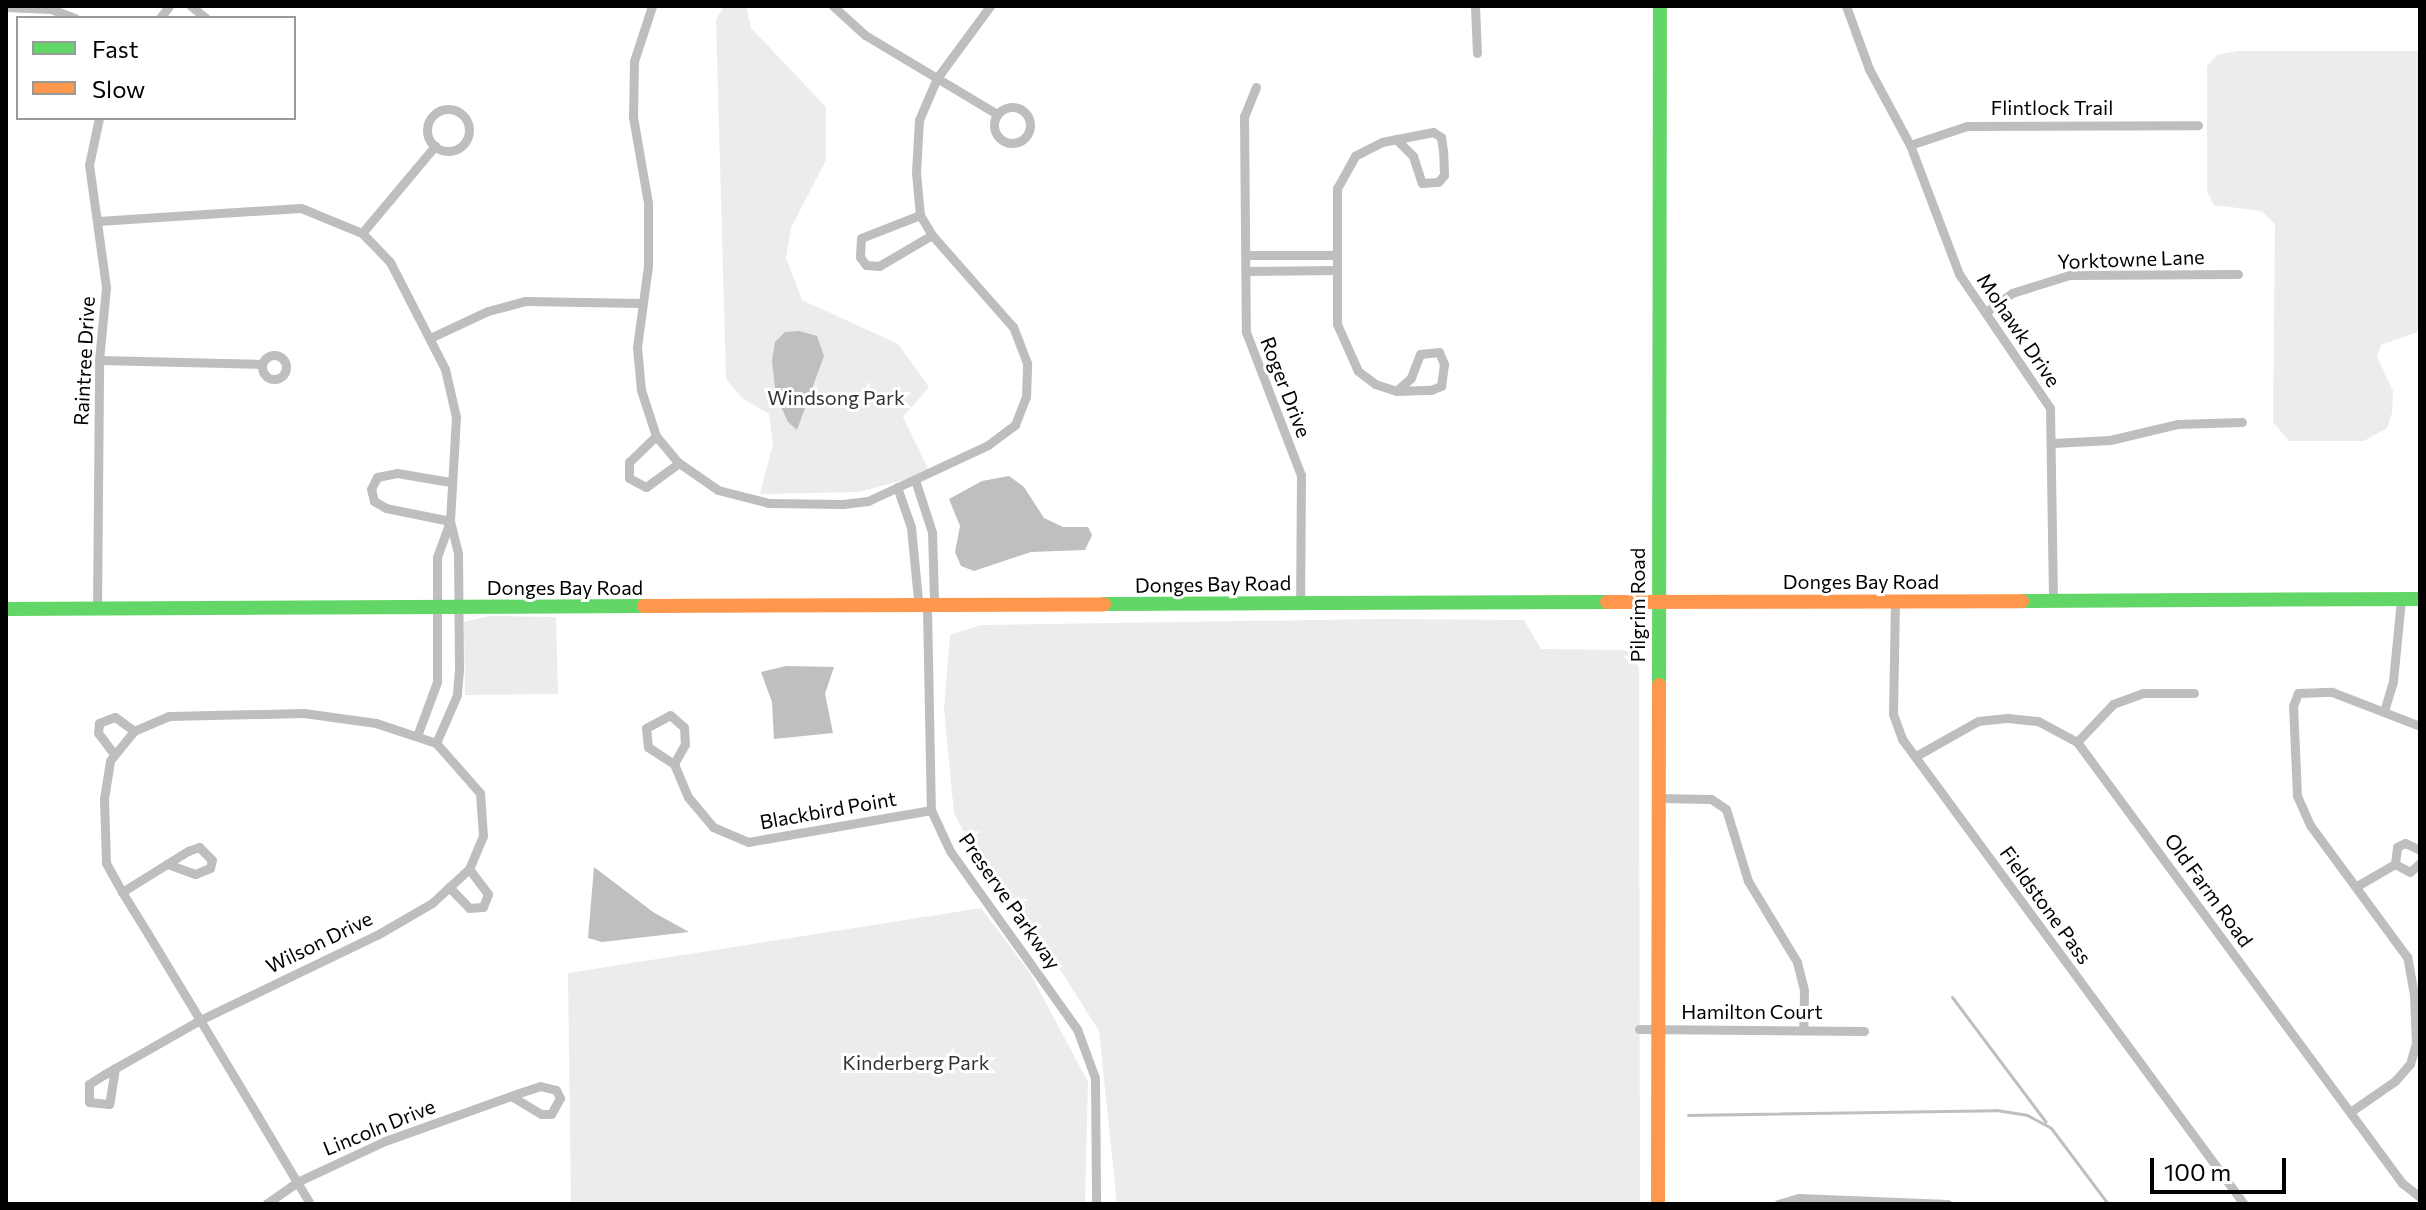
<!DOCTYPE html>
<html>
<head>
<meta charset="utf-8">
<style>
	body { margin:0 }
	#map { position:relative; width:2426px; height:1210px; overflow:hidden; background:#fff; font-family:Commissioner,sans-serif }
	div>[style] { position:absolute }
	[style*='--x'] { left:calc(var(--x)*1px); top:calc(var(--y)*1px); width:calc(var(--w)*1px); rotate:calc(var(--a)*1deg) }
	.green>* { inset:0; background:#ececec }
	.water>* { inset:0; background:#bfbfbf }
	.stream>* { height:3px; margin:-1.5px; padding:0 1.5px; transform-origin:1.5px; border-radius:1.5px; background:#bfbfbf }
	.street>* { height:9px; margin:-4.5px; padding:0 4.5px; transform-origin:4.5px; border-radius:4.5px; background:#bebebe }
	.street>.ring { margin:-4.5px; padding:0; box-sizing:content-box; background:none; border:9px solid #bebebe; border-radius:50% }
	.fast>* { height:14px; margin:-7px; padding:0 7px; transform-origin:7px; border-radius:7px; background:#63d668 }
	.slow>* { height:14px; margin:-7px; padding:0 7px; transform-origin:7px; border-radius:7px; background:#ff974d }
	span { translate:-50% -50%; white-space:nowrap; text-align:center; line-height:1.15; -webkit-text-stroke:6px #fff; paint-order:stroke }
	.street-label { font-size:20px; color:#000 }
	.park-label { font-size:20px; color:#333 }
	.frame { position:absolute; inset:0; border:8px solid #000; pointer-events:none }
	.legend { position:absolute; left:16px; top:16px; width:280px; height:104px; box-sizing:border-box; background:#fff; border:2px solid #999; margin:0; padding:10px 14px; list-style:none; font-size:24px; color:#000 }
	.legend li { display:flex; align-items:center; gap:16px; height:40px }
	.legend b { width:40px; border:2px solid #999 }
	.scale { position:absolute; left:2150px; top:1158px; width:136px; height:36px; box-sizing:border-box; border:4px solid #000; border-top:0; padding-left:10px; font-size:24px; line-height:28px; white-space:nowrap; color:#000; -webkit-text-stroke:6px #fff; paint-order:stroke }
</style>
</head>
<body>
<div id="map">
	<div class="green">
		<i style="clip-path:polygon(724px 6px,746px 6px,751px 28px,826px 107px,826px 160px,791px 228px,786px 258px,802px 300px,898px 344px,929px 387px,903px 417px,930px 473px,859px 492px,760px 494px,773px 444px,769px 414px,742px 398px,726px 379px,716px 20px)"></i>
		<i style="clip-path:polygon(2237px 51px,2420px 51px,2420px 331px,2381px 345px,2377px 357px,2393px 391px,2392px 413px,2387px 428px,2364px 441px,2289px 441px,2273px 422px,2275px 224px,2262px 211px,2214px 205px,2207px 191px,2207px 66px,2217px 55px)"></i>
		<i style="clip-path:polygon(489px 616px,556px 617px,558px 694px,465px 695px,464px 622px)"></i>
		<i style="clip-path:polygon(1379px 619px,1524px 620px,1541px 649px,1624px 650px,1634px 655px,1639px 668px,1640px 1204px,1117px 1204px,1099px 1031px,1042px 941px,977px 858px,954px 813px,944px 709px,950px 635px,981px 625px)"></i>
		<i style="clip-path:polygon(981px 908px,1030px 973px,1088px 1082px,1085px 1204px,571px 1204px,568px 973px)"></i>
	</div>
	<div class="water">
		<i style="clip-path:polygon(799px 331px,817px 336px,824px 356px,797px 430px,788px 422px,776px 396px,772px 361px,775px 342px,785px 332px)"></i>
		<i style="clip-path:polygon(1009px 476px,1024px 487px,1044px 518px,1063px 527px,1088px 527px,1092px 535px,1085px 550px,1031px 552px,974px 571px,961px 566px,955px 552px,960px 526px,949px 499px,982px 481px)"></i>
		<i style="clip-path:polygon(786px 666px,834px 667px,825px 694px,833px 733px,774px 739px,772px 702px,761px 672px)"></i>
		<i style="clip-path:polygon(594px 867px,653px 912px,689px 932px,602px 942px,588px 938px)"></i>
	</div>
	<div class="stream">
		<i style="--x:1952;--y:997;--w:156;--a:53.1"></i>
		<i style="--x:1688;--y:1115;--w:308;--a:-0.9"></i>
		<i style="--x:1996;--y:1110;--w:31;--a:9"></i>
		<i style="--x:2027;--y:1115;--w:26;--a:28"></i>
		<i style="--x:2051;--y:1128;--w:95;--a:53.1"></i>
	</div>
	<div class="street">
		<i style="--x:191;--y:6;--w:19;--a:39"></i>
		<i style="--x:652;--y:6;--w:58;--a:108.1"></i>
		<i style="--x:634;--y:61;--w:56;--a:91"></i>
		<i style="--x:633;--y:117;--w:87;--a:80.1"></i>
		<i style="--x:648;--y:203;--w:63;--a:90"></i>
		<i style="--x:648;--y:266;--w:82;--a:97.7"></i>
		<i style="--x:637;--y:347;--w:43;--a:84.7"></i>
		<i style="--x:641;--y:390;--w:48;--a:71.9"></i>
		<i style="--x:656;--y:436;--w:35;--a:50"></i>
		<i style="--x:679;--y:463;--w:47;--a:34.7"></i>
		<i style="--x:718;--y:490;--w:53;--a:14.3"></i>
		<i style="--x:769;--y:503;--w:74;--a:0.8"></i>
		<i style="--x:843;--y:504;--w:25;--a:-7"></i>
		<i style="--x:868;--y:501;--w:132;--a:-25"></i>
		<i style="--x:988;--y:445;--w:34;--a:-37"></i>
		<i style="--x:1015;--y:425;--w:30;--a:-69"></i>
		<i style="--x:1026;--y:397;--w:34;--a:-88"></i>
		<i style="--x:1027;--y:363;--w:39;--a:-111"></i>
		<i style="--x:1013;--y:327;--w:123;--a:-131.4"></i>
		<i style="--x:932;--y:235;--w:23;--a:-121"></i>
		<i style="--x:920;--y:215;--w:42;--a:-95.4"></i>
		<i style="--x:916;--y:173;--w:53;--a:-86.8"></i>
		<i style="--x:919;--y:120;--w:46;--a:-66.8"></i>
		<i style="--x:937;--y:78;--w:89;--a:-53.6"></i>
		<i style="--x:833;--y:6;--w:43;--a:42.2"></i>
		<i style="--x:865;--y:35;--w:154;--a:30.9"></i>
		<i style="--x:1475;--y:6;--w:47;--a:87.6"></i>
		<i style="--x:1846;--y:6;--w:67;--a:69.9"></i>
		<i style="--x:1869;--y:69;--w:86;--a:61.7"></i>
		<i style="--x:1910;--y:145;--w:138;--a:69.2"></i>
		<i style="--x:1959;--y:274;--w:162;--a:55.8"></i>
		<i style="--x:2050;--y:408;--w:192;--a:89.1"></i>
		<i style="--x:6;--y:7;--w:45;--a:2.5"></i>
		<i style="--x:51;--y:9;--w:26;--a:21"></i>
		<i style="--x:160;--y:18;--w:15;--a:-53"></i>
		<i style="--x:1256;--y:87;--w:31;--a:112"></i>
		<i style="--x:1244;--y:116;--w:216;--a:89.5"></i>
		<i style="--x:1246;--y:332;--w:153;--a:69"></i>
		<i style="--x:1301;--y:475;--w:128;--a:90.4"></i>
		<i class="ring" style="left:994px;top:107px;width:27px;height:27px"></i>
		<i class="ring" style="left:427px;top:109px;width:33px;height:33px"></i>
		<i style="--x:1396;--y:139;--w:24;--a:45"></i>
		<i style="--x:1413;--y:156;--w:28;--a:72"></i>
		<i style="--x:1422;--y:183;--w:16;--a:-4"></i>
		<i style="--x:1438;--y:182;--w:9;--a:-49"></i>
		<i style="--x:1444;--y:175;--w:24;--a:-92"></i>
		<i style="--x:1443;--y:151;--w:14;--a:-98"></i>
		<i style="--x:1441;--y:137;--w:9;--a:-148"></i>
		<i style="--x:1433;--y:132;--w:52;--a:168.9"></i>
		<i style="--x:1382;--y:142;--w:30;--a:153"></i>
		<i style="--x:1355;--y:156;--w:37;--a:119"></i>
		<i style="--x:1337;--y:188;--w:136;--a:90"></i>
		<i style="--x:1337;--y:324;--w:51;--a:65.9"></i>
		<i style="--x:1358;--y:371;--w:21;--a:37"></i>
		<i style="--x:1375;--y:384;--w:22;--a:18"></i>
		<i style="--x:1396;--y:391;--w:35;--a:-2"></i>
		<i style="--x:1431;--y:390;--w:11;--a:-22"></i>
		<i style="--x:1441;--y:386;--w:22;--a:-82"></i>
		<i style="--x:1444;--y:364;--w:13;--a:-113"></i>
		<i style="--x:1439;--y:352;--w:19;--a:174"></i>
		<i style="--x:1420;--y:354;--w:26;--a:111"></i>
		<i style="--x:1411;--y:378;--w:20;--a:139"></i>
		<i style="--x:1910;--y:145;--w:60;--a:-18.4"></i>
		<i style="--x:1967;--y:126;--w:231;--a:-0.2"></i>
		<i style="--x:920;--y:215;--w:63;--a:158.7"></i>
		<i style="--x:861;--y:238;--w:19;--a:93"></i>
		<i style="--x:860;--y:257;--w:10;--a:53"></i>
		<i style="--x:866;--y:265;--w:13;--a:4"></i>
		<i style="--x:879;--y:266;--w:61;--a:-30.3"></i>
		<i style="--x:98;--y:221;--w:203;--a:-3.7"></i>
		<i style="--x:301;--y:208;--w:66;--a:22.3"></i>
		<i style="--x:362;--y:233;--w:40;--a:46"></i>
		<i style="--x:390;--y:262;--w:120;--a:62.8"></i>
		<i style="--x:445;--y:369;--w:49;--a:77.1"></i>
		<i style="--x:456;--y:417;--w:104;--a:93.3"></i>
		<i style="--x:450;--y:521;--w:33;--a:76"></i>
		<i style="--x:458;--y:553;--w:117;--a:89.5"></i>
		<i style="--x:459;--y:670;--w:25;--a:95"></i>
		<i style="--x:457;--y:695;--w:52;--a:113.6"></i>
		<i style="--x:362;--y:233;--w:114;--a:-50"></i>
		<i style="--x:1245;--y:255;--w:92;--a:0"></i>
		<i style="--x:1246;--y:271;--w:91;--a:-0.6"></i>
		<i style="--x:1986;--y:312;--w:32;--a:-36"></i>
		<i style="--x:2012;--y:293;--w:60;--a:-17.5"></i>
		<i style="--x:2069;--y:275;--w:169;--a:-0.3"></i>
		<i style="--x:430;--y:338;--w:64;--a:-25"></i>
		<i style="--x:488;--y:311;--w:38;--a:-15"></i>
		<i style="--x:525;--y:301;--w:116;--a:1"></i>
		<i class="ring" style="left:262px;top:355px;width:15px;height:15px"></i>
		<i style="--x:99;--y:360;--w:163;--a:1.4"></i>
		<i style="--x:656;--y:436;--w:37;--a:136"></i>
		<i style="--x:629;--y:462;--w:16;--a:90"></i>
		<i style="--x:629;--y:478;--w:19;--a:28"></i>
		<i style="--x:646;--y:487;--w:41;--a:-36"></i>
		<i style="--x:2053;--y:443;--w:57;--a:-3"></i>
		<i style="--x:2110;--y:440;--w:69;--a:-13.4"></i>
		<i style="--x:2177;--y:424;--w:65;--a:-1.8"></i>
		<i style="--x:915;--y:480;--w:55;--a:71.9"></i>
		<i style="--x:932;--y:532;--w:68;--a:88.3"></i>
		<i style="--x:934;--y:600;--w:7;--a:135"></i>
		<i style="--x:897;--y:487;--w:42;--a:70.7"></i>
		<i style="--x:911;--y:527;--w:73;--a:84.5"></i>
		<i style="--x:918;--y:600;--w:8;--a:40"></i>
		<i style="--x:450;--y:521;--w:65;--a:-168.5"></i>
		<i style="--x:386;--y:508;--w:14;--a:-150"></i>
		<i style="--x:374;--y:501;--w:12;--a:-104"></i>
		<i style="--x:371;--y:489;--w:13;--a:-63"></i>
		<i style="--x:377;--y:477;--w:20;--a:-11"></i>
		<i style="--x:397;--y:473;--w:54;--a:9.6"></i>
		<i style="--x:1895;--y:601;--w:113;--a:91"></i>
		<i style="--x:1893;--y:714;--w:27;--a:70"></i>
		<i style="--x:1902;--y:739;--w:577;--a:53.67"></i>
		<i style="--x:927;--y:608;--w:202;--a:88.9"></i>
		<i style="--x:931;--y:810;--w:45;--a:65.1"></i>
		<i style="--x:950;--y:851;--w:219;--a:54.5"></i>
		<i style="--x:1077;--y:1029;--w:52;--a:69.8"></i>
		<i style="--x:1095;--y:1078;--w:126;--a:89.5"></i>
		<i style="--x:97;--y:609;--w:249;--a:-89.5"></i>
		<i style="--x:99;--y:360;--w:73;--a:-84.5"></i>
		<i style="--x:106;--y:287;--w:123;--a:-97.9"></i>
		<i style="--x:89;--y:165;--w:48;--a:-78"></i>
		<i style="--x:2384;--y:711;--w:31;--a:-73"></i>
		<i style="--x:2393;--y:681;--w:82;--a:-84.4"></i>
		<i style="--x:417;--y:736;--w:58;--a:-69.7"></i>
		<i style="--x:437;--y:682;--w:125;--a:-90"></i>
		<i style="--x:437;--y:557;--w:38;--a:-70"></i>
		<i style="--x:2077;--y:742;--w:52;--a:-46.5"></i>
		<i style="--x:2113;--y:704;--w:32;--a:-20"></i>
		<i style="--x:2143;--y:693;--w:51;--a:0"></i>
		<i style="--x:114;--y:754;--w:26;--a:-127"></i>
		<i style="--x:98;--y:733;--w:10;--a:-84"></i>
		<i style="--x:99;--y:723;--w:17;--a:-21"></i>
		<i style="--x:115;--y:717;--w:24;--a:36"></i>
		<i style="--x:1916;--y:756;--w:71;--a:-29.4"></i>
		<i style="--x:1978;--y:721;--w:30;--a:-6"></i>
		<i style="--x:2008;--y:718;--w:30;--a:6"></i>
		<i style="--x:2038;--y:721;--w:44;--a:28.3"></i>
		<i style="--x:2077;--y:742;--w:548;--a:53.61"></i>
		<i style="--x:2402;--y:1183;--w:23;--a:38"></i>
		<i style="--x:674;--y:764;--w:31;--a:-147"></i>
		<i style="--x:648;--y:747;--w:19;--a:-96"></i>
		<i style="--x:646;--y:728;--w:27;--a:-28"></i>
		<i style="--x:670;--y:715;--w:18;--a:41"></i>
		<i style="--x:684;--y:727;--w:17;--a:87"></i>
		<i style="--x:685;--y:744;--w:23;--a:119"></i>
		<i style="--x:674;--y:764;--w:36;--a:67"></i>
		<i style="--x:688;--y:797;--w:39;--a:50"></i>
		<i style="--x:713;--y:827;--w:38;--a:23"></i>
		<i style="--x:748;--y:842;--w:186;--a:-9.9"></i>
		<i style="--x:1658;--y:798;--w:53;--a:1.1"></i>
		<i style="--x:1711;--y:799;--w:18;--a:34"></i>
		<i style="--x:1726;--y:809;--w:75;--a:73"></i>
		<i style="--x:1748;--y:881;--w:95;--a:58.8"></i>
		<i style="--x:1797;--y:962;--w:29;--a:76"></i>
		<i style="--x:1804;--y:990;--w:39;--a:91"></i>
		<i style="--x:2395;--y:864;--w:17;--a:-83"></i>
		<i style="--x:2397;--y:847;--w:9;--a:-27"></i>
		<i style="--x:2405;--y:843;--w:17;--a:25"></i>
		<i style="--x:2395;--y:864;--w:17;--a:28"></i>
		<i style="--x:2410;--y:872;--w:13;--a:-42"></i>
		<i style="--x:2357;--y:886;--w:44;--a:-30.1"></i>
		<i style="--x:449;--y:887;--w:29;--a:46"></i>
		<i style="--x:469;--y:908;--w:14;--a:-4"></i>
		<i style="--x:483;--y:907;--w:14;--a:-69"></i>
		<i style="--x:488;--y:894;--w:31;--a:-127"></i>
		<i style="--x:122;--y:892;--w:53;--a:-31.9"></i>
		<i style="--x:167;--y:864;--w:25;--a:-32"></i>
		<i style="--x:188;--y:851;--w:12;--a:-20"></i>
		<i style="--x:199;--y:847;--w:18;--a:45"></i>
		<i style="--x:212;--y:860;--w:8;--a:104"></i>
		<i style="--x:210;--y:868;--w:16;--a:158"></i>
		<i style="--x:195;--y:874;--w:30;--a:-160"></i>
		<i style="--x:1639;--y:1029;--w:225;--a:0.5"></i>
		<i style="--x:115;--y:1068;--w:36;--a:99"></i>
		<i style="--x:109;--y:1104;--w:20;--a:-174"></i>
		<i style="--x:89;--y:1102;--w:18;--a:-90"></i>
		<i style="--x:89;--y:1084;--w:19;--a:-32"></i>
		<i style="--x:105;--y:1074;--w:109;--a:-29.6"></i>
		<i style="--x:200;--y:1020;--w:196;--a:-25.7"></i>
		<i style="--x:377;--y:935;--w:64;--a:-30.2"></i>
		<i style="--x:432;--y:903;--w:50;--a:-42.6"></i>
		<i style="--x:469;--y:869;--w:36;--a:-67"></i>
		<i style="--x:483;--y:836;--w:43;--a:-94"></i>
		<i style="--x:480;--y:793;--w:67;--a:-131.3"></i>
		<i style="--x:436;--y:743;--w:63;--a:-161.6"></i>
		<i style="--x:376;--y:723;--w:73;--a:-172.1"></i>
		<i style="--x:304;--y:713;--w:135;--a:178.7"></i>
		<i style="--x:169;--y:716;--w:38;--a:157"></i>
		<i style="--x:134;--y:731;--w:38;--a:129"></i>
		<i style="--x:110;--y:761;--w:38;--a:99"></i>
		<i style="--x:104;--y:799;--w:64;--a:88.2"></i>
		<i style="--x:106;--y:863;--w:33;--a:61"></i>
		<i style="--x:122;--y:892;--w:49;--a:58.2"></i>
		<i style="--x:148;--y:934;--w:100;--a:58.8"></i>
		<i style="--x:200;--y:1020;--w:111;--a:59"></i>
		<i style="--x:257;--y:1115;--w:78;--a:59.2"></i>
		<i style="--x:297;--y:1182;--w:26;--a:59"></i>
		<i style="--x:2353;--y:1110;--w:51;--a:-34.6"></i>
		<i style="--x:2395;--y:1081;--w:23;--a:-49"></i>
		<i style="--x:2410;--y:1064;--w:22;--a:-74"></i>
		<i style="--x:2416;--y:1043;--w:48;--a:-92.4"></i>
		<i style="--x:2414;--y:995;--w:39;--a:-100"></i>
		<i style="--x:2407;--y:957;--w:164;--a:-126.3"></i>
		<i style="--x:2310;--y:825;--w:32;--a:-114"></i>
		<i style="--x:2297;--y:796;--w:90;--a:-92.5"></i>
		<i style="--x:2293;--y:706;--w:14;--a:-69"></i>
		<i style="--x:2298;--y:693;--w:34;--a:-2"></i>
		<i style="--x:2332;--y:692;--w:94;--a:21.1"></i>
		<i style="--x:266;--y:1204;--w:38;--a:-35"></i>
		<i style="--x:297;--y:1182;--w:97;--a:-25"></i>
		<i style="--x:385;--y:1141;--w:142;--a:-19.7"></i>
		<i style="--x:519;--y:1093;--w:22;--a:-18"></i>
		<i style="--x:540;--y:1086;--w:16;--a:14"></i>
		<i style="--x:556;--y:1090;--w:9;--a:63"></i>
		<i style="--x:560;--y:1098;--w:18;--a:119"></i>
		<i style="--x:551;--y:1114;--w:10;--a:180"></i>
		<i style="--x:541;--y:1114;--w:35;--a:-149"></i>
		<i style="--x:1778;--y:1204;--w:22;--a:-16"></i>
		<i style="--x:1799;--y:1198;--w:149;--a:2.3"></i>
	</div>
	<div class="fast">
		<i style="--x:2022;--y:601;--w:398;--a:-0.3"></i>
		<i style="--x:1104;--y:604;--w:503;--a:-0.23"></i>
		<i style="--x:6;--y:609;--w:638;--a:-0.27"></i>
		<i style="--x:1659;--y:685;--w:679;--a:-89.92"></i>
	</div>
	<div class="slow">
		<i style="--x:1607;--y:602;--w:415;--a:-0.1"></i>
		<i style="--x:644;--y:606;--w:460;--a:-0.2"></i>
		<i style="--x:1658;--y:1204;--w:519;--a:-89.89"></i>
	</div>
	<div class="street-label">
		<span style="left:2052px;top:107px">Flintlock Trail</span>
		<span style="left:2131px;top:259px;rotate:-2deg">Yorktowne Lane</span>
		<span style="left:2019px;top:330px;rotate:56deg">Mohawk Drive</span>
		<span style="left:84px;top:361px;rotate:-87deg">Raintree Drive</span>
		<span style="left:1286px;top:387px;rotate:69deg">Roger Drive</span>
		<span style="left:1861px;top:581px">Donges Bay Road</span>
		<span style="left:1213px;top:584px;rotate:-1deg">Donges Bay Road</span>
		<span style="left:565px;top:587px">Donges Bay Road</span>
		<span style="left:1637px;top:605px;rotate:-90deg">Pilgrim Road</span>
		<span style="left:828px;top:810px;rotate:-10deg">Blackbird Point</span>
		<span style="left:2209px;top:890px;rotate:54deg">Old Farm Road</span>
		<span style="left:1010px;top:901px;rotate:55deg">Preserve Parkway</span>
		<span style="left:2046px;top:905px;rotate:54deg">Fieldstone Pass</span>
		<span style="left:319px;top:942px;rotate:-26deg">Wilson Drive</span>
		<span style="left:1752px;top:1011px">Hamilton Court</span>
		<span style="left:379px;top:1127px;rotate:-22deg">Lincoln Drive</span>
	</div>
	<div class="park-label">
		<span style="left:836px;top:397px">Windsong Park</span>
		<span style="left:916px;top:1062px">Kinderberg Park</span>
	</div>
	<div class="frame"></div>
	<ul class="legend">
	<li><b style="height:10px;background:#63d668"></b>Fast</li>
	<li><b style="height:10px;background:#ff974d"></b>Slow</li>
	</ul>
	<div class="scale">100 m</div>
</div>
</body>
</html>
